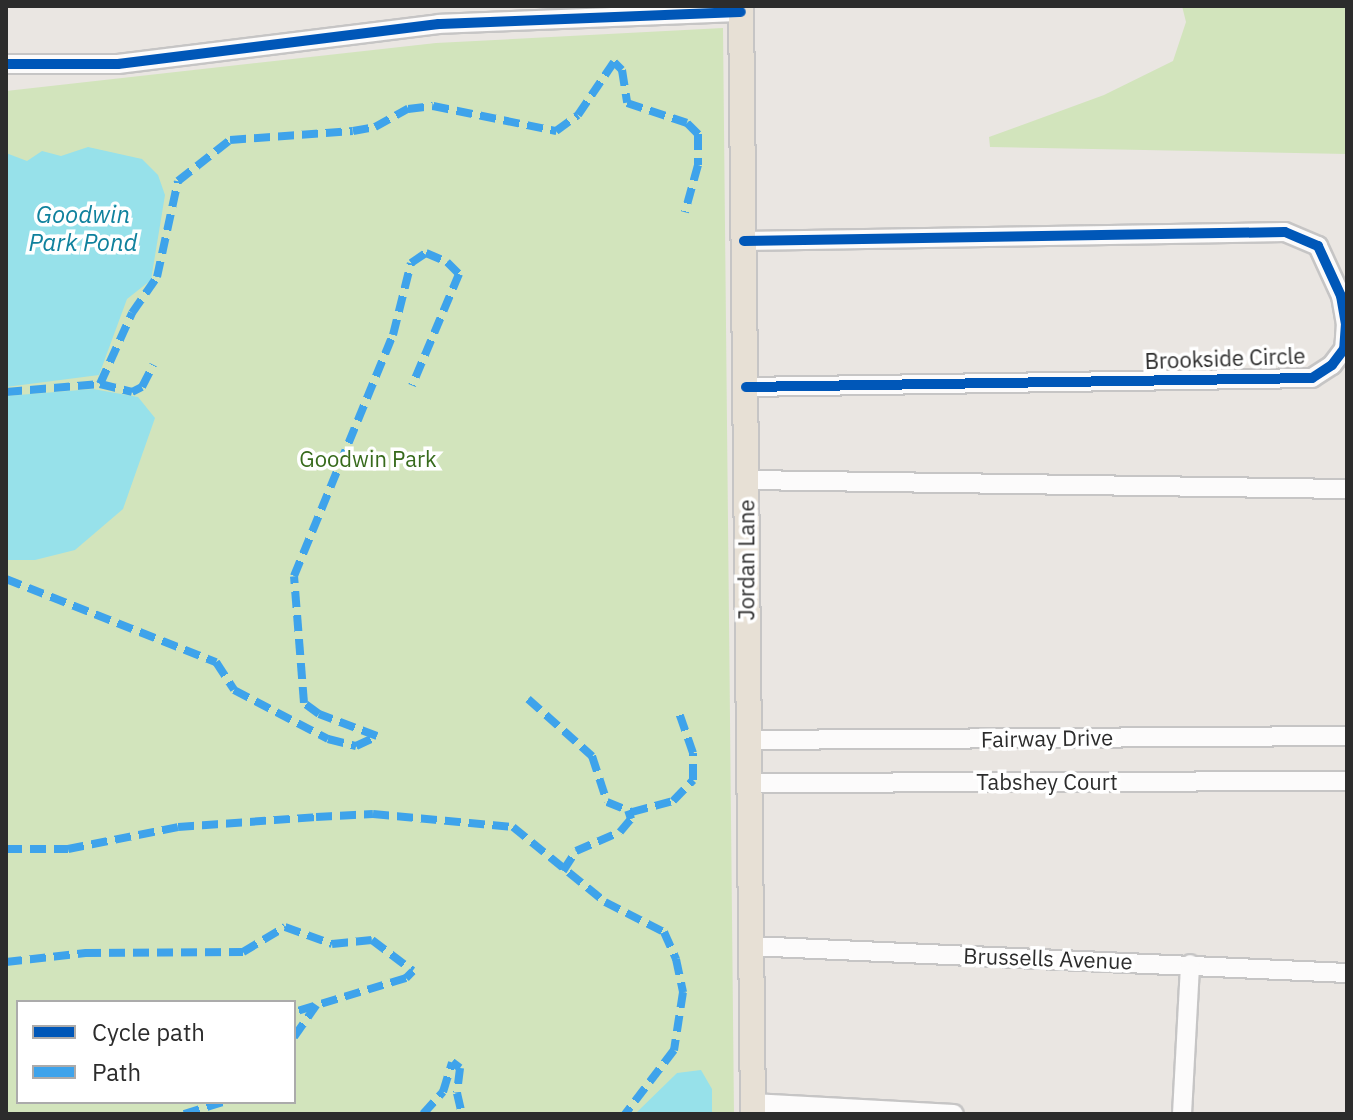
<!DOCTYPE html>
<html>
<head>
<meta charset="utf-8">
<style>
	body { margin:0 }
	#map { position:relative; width:1353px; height:1120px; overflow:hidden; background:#eae6e2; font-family:"IBM Plex Sans",sans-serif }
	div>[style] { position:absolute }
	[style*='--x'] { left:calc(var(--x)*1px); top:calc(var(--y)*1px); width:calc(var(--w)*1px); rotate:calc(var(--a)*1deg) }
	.green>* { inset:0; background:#d2e4bc }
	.water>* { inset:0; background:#97e1ea }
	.roads { filter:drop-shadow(2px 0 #c6c5c5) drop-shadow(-2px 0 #c6c5c5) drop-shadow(0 2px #c6c5c5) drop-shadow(0 -2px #c6c5c5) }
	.minor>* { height:18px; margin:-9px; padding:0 9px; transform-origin:9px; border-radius:9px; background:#fcfbfb }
	.major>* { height:24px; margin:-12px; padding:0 12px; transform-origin:12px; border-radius:12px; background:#e7e0d5 }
	.quiet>* { height:8px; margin-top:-4px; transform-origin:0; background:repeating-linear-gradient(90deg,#3ea3eb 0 16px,transparent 0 24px) }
	.cycleway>* { height:10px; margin:-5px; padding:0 5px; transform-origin:5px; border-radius:5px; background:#0057b8 }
	span { translate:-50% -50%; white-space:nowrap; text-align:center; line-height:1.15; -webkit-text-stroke:7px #fff; paint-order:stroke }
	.street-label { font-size:22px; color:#2c2c2c }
	.park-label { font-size:22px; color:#376a1c }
	.water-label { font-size:24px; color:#0f819d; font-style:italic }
	.frame { position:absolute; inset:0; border:8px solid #2c2c2c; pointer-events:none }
	.legend { position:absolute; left:16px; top:1000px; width:280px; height:104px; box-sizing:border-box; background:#fff; border:2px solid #ababab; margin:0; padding:10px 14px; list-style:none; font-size:24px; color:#2c2c2c }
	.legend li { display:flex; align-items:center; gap:16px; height:40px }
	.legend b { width:40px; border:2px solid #ababab }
</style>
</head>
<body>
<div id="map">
	<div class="green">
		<i style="clip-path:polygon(1182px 6px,1347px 6px,1347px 154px,990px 147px,989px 137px,1104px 95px,1173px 61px,1186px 22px)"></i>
		<i style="clip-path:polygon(evenodd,723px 28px,734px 1114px,6px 1114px,6px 91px,436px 43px,723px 28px,18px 1002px,294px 1002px,294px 1102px,18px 1102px,18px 1002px)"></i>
	</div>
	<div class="water">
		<i style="clip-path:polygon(88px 147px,142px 159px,158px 175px,165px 195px,151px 280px,127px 299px,99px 375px,6px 387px,6px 153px,27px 161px,42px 151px,61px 156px)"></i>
		<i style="clip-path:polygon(93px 389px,138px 397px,155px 418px,123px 509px,75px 550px,35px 560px,6px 560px,6px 396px)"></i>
		<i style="clip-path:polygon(701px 1070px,712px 1089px,712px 1114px,635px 1114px,677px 1073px)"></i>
	</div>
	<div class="roads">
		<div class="minor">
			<i style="--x:6;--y:64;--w:112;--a:0"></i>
			<i style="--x:118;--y:64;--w:323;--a:-7.1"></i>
			<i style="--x:439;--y:24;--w:302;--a:-2.3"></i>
			<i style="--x:744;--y:241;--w:541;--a:-0.95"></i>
			<i style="--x:1285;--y:232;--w:36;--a:23"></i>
			<i style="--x:1318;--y:246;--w:55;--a:65.3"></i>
			<i style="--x:1341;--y:296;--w:27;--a:80"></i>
			<i style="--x:1346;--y:323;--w:26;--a:94"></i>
			<i style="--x:1344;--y:349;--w:20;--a:127"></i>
			<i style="--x:1332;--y:365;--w:24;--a:147"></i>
			<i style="--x:1312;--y:378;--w:566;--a:179.09"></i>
			<i style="--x:747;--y:480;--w:600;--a:0.86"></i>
			<i style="--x:746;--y:740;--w:601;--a:-0.38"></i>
			<i style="--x:746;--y:783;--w:601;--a:-0.19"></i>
			<i style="--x:750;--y:946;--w:598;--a:2.59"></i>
			<i style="--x:752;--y:1103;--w:202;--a:3.1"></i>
			<i style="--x:1182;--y:1114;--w:150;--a:-86.9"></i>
		</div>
		<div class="major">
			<i style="--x:741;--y:6;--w:1108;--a:89.38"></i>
		</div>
	</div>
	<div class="quiet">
		<i style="--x:100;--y:384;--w:78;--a:-65.7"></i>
		<i style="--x:132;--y:313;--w:44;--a:-55.2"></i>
		<i style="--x:157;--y:277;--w:98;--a:-77.7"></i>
		<i style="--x:178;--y:181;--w:66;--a:-38.3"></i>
		<i style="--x:230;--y:140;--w:123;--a:-4.2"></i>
		<i style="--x:353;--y:131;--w:22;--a:-10"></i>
		<i style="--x:375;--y:127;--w:38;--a:-29"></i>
		<i style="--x:408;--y:109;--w:25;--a:-7"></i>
		<i style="--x:433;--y:106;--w:126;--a:11.5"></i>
		<i style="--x:556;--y:131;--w:27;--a:-36"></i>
		<i style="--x:578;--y:115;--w:64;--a:-55.8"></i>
		<i style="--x:614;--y:62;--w:11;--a:45"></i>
		<i style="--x:622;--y:70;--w:33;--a:81"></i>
		<i style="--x:627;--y:103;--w:63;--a:18.4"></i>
		<i style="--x:687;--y:123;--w:16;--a:45"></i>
		<i style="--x:698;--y:134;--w:31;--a:90"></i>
		<i style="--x:698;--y:165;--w:49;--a:105.5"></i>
		<i style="--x:6;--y:392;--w:94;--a:-4.9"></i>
		<i style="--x:100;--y:384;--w:33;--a:14"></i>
		<i style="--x:132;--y:392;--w:11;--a:-27"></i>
		<i style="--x:142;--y:387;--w:25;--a:-63"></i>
		<i style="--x:6;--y:579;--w:226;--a:21.6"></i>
		<i style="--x:216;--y:662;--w:33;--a:57"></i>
		<i style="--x:234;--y:690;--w:106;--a:27.5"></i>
		<i style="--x:328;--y:739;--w:29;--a:14"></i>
		<i style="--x:356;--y:746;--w:23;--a:-25"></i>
		<i style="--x:528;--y:699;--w:86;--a:41.7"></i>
		<i style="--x:592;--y:756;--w:48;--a:71.9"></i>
		<i style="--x:607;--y:802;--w:27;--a:22"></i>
		<i style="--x:632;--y:812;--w:42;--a:-15"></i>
		<i style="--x:673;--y:801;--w:29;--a:-46"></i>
		<i style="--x:693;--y:780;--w:27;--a:-90"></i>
		<i style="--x:693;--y:753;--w:46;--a:-109.2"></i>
		<i style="--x:377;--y:736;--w:62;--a:-159.2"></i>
		<i style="--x:319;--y:714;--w:19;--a:-144"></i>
		<i style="--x:304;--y:703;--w:127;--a:-94.5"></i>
		<i style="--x:294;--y:576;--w:261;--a:-67.7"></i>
		<i style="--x:393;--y:335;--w:74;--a:-76"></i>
		<i style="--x:411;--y:263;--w:18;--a:-34"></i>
		<i style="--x:426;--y:253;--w:23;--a:23"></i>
		<i style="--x:447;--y:262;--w:17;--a:45"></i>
		<i style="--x:459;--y:274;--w:121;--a:112.8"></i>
		<i style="--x:6;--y:849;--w:62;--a:0"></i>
		<i style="--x:68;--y:849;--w:112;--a:-11.3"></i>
		<i style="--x:178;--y:827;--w:138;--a:-4.1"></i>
		<i style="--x:316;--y:817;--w:57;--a:-3"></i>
		<i style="--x:373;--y:814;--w:141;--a:5.3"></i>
		<i style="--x:513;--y:827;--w:119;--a:39.2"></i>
		<i style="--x:605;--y:902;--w:66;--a:27"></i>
		<i style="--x:664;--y:932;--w:30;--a:66"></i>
		<i style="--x:676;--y:959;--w:34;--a:78"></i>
		<i style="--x:683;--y:992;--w:59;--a:98.8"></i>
		<i style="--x:674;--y:1050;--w:81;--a:127.4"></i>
		<i style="--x:563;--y:871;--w:24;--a:-57"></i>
		<i style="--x:576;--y:851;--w:48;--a:-23.4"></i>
		<i style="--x:620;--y:832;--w:17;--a:-50"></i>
		<i style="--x:631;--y:819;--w:9;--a:-108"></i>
		<i style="--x:6;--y:962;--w:80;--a:-6.5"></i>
		<i style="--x:85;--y:953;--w:158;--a:-0.4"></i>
		<i style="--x:243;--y:952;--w:49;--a:-30.8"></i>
		<i style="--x:285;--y:927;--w:50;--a:19.9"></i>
		<i style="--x:332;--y:944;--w:40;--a:-5.7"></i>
		<i style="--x:372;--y:940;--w:51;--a:37.1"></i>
		<i style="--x:413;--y:971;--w:10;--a:135"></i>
		<i style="--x:406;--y:978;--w:117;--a:163.1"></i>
		<i style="--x:294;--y:1037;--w:39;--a:-55"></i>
		<i style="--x:184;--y:1114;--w:41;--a:-17.1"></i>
		<i style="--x:423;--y:1114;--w:30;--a:-48"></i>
		<i style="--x:443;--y:1092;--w:31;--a:-73"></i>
		<i style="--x:452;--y:1062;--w:10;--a:37"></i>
		<i style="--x:460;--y:1068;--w:25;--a:97"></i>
		<i style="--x:457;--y:1093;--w:22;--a:77"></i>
	</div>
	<div class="cycleway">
		<i style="--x:6;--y:64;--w:112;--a:0"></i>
		<i style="--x:118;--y:64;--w:323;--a:-7.1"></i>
		<i style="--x:439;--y:24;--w:302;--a:-2.3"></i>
		<i style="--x:744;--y:241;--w:541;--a:-0.95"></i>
		<i style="--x:1285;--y:232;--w:36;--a:23"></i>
		<i style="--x:1318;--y:246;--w:55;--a:65.3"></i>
		<i style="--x:1341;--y:296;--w:27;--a:80"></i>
		<i style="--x:1346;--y:323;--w:26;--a:94"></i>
		<i style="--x:1344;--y:349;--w:20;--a:127"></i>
		<i style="--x:1332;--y:365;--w:24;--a:147"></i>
		<i style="--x:1312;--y:378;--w:566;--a:179.09"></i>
	</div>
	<div class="street-label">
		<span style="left:1225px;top:358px;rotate:-2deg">Brookside Circle</span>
		<span style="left:746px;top:560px;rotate:-90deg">Jordan Lane</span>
		<span style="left:1047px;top:738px;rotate:-1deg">Fairway Drive</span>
		<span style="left:1047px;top:782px">Tabshey Court</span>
		<span style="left:1048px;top:958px;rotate:2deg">Brussells Avenue</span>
	</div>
	<div class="park-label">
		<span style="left:368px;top:459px">Goodwin Park</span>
	</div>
	<div class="water-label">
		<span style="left:83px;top:229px">Goodwin<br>Park Pond</span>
	</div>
	<div class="frame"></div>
	<ul class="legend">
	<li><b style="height:10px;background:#0057b8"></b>Cycle path</li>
	<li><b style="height:10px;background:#3ea3eb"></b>Path</li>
	</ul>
</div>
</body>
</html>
